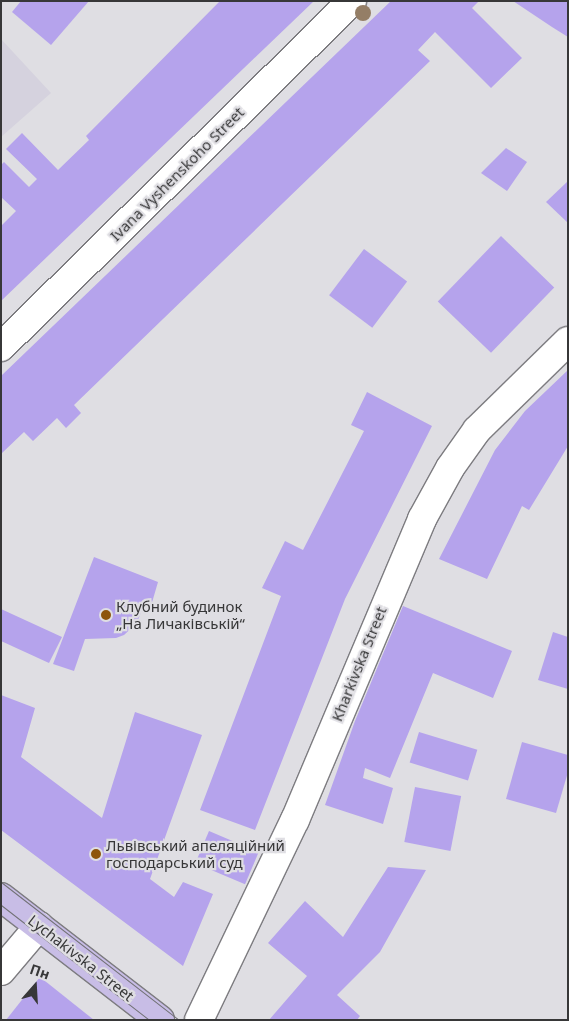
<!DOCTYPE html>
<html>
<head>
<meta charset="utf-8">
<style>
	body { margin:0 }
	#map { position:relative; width:569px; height:1021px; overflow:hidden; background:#dfdee3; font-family:"Noto Sans",sans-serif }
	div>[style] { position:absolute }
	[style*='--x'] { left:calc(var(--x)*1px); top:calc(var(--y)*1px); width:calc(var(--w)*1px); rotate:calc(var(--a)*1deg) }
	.built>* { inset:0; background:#d5d2de }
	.building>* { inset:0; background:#b5a3ec; transform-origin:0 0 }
	.roads { filter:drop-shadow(1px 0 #7d7c80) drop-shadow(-1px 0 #7d7c80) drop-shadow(0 1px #7d7c80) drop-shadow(0 -1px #7d7c80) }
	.minor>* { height:28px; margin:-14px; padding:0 14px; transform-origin:14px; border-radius:14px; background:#fff }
	.primary>* { height:28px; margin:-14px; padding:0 14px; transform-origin:14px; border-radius:14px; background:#c8bde6 }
	.tram>* { height:1px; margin:-0.5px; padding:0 0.5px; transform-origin:0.5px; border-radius:0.5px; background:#727275 }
	.trees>* { width:16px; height:16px; margin:-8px; border-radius:50%; background:#947e66 }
	.dots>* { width:14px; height:14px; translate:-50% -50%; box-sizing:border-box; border:2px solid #dfdee3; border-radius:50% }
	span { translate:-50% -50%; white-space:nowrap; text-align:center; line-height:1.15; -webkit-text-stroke:4.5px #dfdee3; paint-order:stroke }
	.street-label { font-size:15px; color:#373738 }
	.poi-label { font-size:15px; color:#373738 }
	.left { translate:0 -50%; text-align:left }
	.frame { position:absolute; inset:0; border:2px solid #373738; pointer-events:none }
	.north { position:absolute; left:10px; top:961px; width:50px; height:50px; -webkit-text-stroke:4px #dfdee3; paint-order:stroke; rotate:19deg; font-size:14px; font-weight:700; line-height:20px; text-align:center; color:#373738 }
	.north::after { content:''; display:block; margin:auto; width:18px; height:22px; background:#373738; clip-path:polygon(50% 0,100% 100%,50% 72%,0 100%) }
</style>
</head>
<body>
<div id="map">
	<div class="built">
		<i style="clip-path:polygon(1px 39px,51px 93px,1px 137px)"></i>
	</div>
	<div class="building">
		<i style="clip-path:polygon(21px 1px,89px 1px,51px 45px,12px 12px)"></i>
		<i style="clip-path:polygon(220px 1px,314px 1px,1px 301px,1px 226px,16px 211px,1px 197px,1px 165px,4px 162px,29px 187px,37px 179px,6px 149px,22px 133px,58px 170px,89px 140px,86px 136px)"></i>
		<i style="clip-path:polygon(391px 1px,479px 1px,472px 8px,522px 58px,491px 88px,435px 32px,418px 50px,430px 61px,74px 405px,81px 413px,66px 428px,57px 418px,33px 441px,24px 432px,1px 454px,1px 376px)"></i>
		<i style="clip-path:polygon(513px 1px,568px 1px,568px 37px,552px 27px)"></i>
		<i style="clip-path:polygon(506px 148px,527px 162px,507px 191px,481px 173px)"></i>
		<i style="clip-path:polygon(568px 181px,568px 223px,546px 202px)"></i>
		<i style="left:501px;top:236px;width:74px;height:91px;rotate:44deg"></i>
		<i style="left:364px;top:249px;width:54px;height:58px;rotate:37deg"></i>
		<i style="clip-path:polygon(568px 370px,568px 446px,529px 510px,522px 506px,487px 579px,439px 559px,495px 450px,525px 411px)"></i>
		<i style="clip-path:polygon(367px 392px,432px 426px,345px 599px,255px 830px,200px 810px,281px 596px,262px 588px,285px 541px,303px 550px,364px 431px,351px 425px)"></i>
		<i style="clip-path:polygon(94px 557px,158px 582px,151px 606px,144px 604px,137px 623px,124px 635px,116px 638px,85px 639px,74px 671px,53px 664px)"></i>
		<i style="clip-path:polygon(403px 606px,512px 651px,493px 698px,433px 673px,390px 778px,365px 768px,363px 778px,393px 788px,383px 824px,325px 805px,355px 721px)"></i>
		<i style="clip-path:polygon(1px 609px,62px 637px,49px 663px,1px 641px)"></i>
		<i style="clip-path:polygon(553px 632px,568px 637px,568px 689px,538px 680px)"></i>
		<i style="clip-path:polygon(1px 695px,35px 708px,21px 757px,102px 818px,135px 712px,202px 735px,150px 879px,174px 897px,183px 882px,213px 894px,183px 966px,1px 830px)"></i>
		<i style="left:419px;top:732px;width:61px;height:32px;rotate:17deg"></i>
		<i style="clip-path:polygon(522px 742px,568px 755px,568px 772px,556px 813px,506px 799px)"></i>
		<i style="left:415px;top:787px;width:47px;height:56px;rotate:11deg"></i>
		<i style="left:209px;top:831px;width:54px;height:35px;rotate:23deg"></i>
		<i style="clip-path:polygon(388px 867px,426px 870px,380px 952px,337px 995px,360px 1016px,357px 1020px,269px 1020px,307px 976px,268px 943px,305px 901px,343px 937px)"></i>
		<i style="clip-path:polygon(40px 977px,94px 1020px,6px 1020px)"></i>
	</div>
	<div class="roads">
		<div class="minor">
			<i style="--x:1;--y:347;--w:493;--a:-44.6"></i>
			<i style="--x:1;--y:971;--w:59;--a:-49.8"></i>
			<i style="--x:199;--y:1020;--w:222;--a:-64.4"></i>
			<i style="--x:295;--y:820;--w:327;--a:-67.1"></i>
			<i style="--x:422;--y:519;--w:58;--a:-61.2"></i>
			<i style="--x:450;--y:468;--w:47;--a:-54.6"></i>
			<i style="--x:477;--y:430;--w:127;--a:-44.4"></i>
		</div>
		<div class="primary">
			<i style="--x:1;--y:897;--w:201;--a:37.7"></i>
		</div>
	</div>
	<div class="tram">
		<i style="--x:1;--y:882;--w:225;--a:37.8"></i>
		<i style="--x:1;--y:905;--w:187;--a:37.8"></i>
	</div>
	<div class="trees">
		<i style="left:363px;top:13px"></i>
	</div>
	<div class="dots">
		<i style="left:106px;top:615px;background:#8d550c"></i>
		<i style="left:96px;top:854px;background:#8d550c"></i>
	</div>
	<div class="street-label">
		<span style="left:177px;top:174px;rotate:-45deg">Ivana Vyshenskoho Street</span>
		<span style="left:359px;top:664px;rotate:-68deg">Kharkivska Street</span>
		<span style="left:81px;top:958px;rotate:38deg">Lychakivska Street</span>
	</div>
	<div class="poi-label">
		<span class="left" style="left:116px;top:615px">Клубний будинок<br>„На Личаківській“</span>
		<span class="left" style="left:106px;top:854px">Львівський апеляційний<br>господарський суд</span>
	</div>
	<div class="frame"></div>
	<div class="north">Пн</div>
</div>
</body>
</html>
